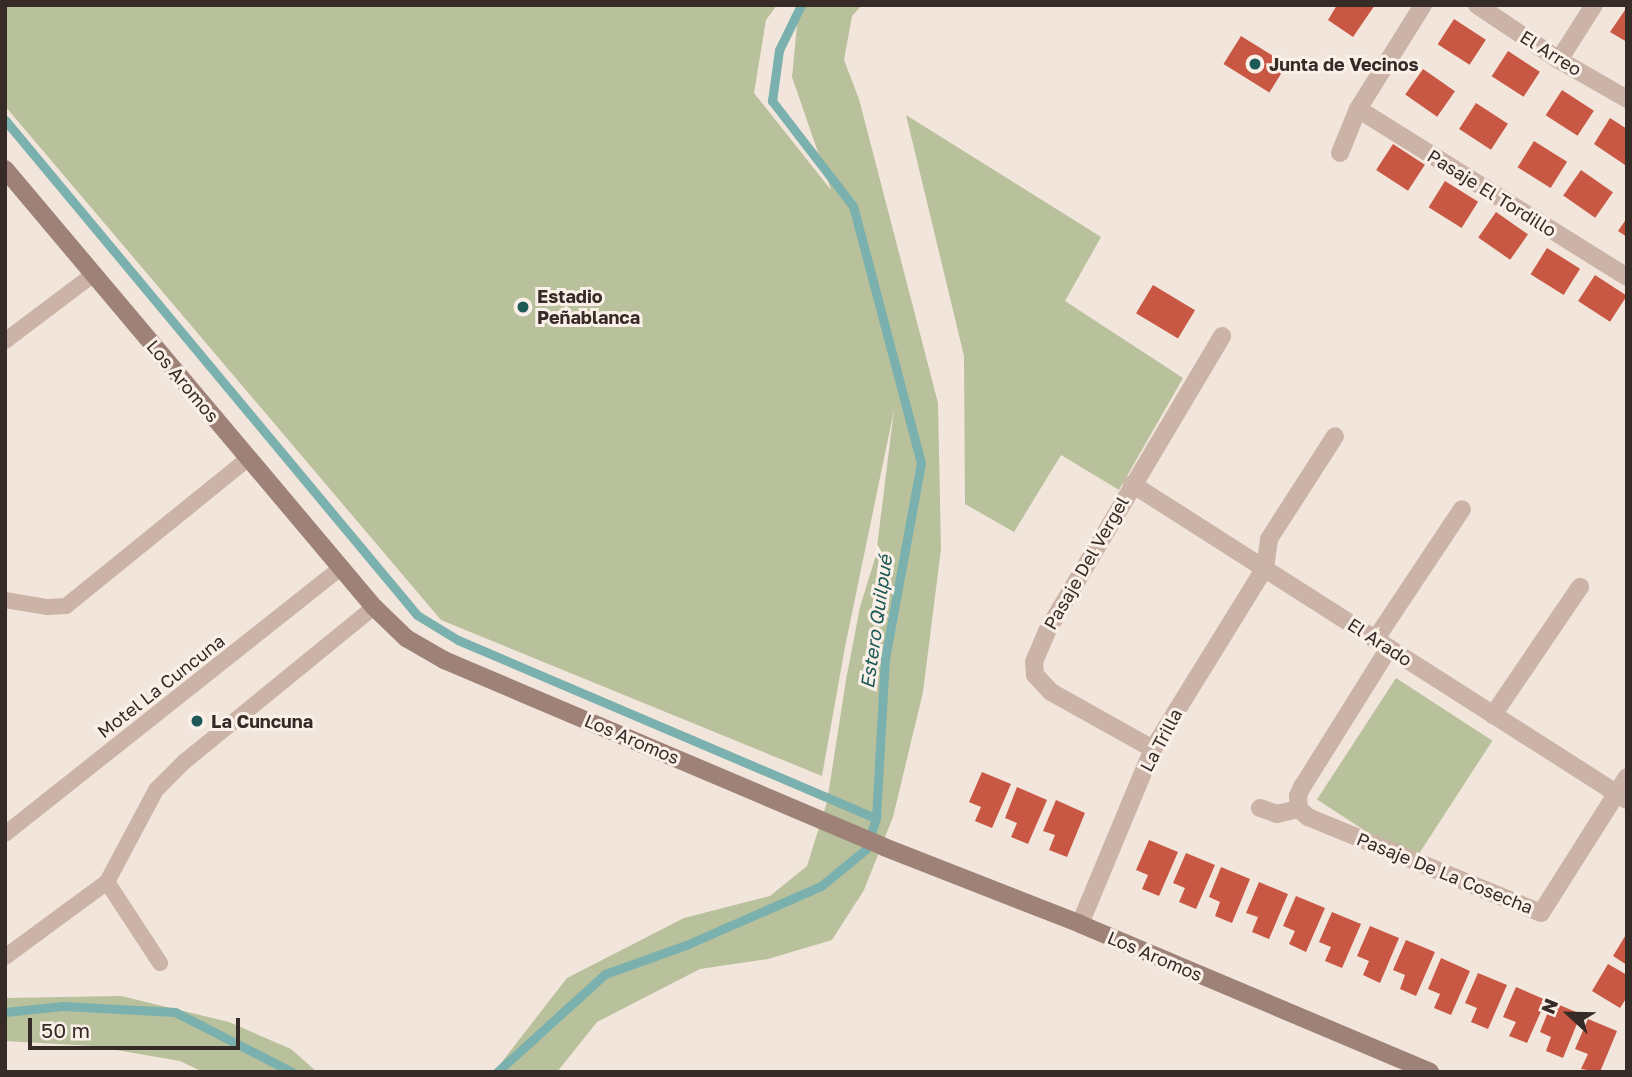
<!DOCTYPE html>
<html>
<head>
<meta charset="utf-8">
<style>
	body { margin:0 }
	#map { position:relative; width:1632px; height:1077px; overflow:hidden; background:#f2e5db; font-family:"Golos Text",sans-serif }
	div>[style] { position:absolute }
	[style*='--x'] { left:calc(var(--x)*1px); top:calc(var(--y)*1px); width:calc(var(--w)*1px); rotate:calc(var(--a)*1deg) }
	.green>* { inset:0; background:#b8c19b; transform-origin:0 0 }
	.stream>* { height:9px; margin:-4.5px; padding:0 4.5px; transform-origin:4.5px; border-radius:4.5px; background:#7ab0ad }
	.building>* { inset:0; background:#c85844; transform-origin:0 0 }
	.lane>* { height:16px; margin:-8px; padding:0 8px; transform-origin:8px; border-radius:8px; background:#cbb4a7 }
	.street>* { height:18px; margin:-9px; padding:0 9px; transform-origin:9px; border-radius:9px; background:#cbb4a7 }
	.secondary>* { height:18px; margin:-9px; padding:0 9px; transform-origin:9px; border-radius:9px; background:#9e8278 }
	.dots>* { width:19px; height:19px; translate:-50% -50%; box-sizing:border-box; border:4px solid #faf0e8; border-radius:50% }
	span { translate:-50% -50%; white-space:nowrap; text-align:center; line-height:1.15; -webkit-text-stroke:6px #faf0e8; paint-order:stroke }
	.street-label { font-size:18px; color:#372b28 }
	.poi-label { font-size:18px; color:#372b28; font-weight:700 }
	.left { translate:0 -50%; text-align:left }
	.water-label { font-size:19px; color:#1c5957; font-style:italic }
	.frame { position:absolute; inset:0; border:7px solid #372b28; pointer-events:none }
	.north { position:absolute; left:1534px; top:979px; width:70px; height:70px; -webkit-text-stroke:5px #faf0e8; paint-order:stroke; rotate:292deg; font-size:19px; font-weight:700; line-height:28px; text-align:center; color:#372b28 }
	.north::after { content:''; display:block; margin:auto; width:24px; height:32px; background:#372b28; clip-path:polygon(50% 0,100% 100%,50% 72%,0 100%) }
	.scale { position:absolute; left:28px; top:1018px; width:212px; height:32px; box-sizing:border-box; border:4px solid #372b28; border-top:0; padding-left:9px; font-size:21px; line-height:24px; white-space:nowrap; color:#372b28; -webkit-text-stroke:5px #faf0e8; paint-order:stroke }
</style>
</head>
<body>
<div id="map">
	<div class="green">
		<i style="clip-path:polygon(5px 5px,777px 5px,766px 20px,754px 93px,831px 190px,792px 77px,799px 5px,862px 5px,852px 16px,844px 60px,859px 99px,938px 403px,941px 549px,923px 692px,893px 817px,864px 890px,832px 940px,768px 959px,700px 969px,597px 1022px,557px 1072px,494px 1072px,567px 978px,684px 918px,770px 896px,807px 866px,827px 802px,846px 680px,860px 607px,876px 555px,894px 410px,845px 647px,822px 776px,441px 620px,5px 106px)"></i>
		<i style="clip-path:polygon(906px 115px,1101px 237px,1065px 301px,1183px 378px,1119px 490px,1061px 455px,1014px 532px,965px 504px,964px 356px)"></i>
		<i style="left:1396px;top:678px;width:115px;height:145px;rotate:33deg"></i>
		<i style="clip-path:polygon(121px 996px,229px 1022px,291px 1049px,317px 1072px,203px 1072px,180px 1061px,93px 1046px,5px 1041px,5px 998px)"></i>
	</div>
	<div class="stream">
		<i style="--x:5;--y:120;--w:644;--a:50.23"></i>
		<i style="--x:417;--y:615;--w:48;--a:31.4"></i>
		<i style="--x:458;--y:640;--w:454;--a:23.1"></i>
		<i style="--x:5;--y:1012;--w:58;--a:-5.9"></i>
		<i style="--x:63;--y:1006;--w:112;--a:3.1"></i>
		<i style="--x:175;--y:1012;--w:131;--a:27.1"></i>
		<i style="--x:497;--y:1072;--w:146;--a:-42.2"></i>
		<i style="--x:605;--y:974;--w:86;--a:-19.7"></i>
		<i style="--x:686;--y:945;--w:147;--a:-23.6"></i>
		<i style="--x:821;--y:886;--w:58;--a:-39.4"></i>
		<i style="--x:866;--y:849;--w:33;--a:-72"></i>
		<i style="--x:876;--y:818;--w:159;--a:-86.8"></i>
		<i style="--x:885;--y:659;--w:199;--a:-79.6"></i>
		<i style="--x:921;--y:463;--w:266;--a:-104.8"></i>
		<i style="--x:853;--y:206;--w:133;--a:-127.6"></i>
		<i style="--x:772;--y:101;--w:51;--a:-82.2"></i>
		<i style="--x:779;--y:50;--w:50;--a:-63.9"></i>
	</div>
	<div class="building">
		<i style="clip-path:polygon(1337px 5px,1375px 5px,1353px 37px,1328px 20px)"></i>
		<i style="clip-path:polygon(1627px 7px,1627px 42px,1610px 32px)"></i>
		<i style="left:1454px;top:19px;width:38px;height:30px;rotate:33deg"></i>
		<i style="left:1241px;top:36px;width:54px;height:33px;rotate:32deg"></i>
		<i style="left:1508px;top:51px;width:38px;height:30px;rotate:33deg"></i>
		<i style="left:1423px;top:69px;width:39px;height:31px;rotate:35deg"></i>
		<i style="left:1562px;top:90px;width:38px;height:30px;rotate:33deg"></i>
		<i style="left:1476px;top:103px;width:38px;height:31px;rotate:33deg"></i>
		<i style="clip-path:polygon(1610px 118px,1627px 129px,1625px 165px,1594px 144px)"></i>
		<i style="left:1534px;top:141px;width:39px;height:31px;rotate:32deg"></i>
		<i style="left:1393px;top:144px;width:38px;height:31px;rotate:33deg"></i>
		<i style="left:1581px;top:170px;width:39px;height:31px;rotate:35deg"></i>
		<i style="left:1445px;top:181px;width:39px;height:31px;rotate:32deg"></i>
		<i style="left:1496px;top:212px;width:39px;height:31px;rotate:35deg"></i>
		<i style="clip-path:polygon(1627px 218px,1627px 237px,1618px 231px)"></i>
		<i style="left:1547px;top:248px;width:39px;height:31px;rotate:32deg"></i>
		<i style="left:1595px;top:275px;width:38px;height:31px;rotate:33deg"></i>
		<i style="left:1153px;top:285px;width:49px;height:33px;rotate:31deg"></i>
		<i style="clip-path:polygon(982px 772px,1011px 784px,992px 828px,975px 821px,981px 807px,969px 802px)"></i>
		<i style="clip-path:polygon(1017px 787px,1047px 800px,1028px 844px,1011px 837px,1017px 823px,1005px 818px)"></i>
		<i style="clip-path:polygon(1056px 800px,1085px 813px,1067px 857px,1049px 850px,1055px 835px,1043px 831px)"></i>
		<i style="clip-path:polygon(1149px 840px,1178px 852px,1159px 896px,1142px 889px,1148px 875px,1136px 870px)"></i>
		<i style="clip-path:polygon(1186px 853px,1215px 865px,1196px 909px,1179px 902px,1185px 888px,1173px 883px)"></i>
		<i style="clip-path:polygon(1221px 867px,1250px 879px,1232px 923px,1215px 916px,1220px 902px,1209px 897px)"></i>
		<i style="clip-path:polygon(1259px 882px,1288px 894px,1269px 939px,1252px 932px,1258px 917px,1246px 913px)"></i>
		<i style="clip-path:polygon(1296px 896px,1325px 908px,1306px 952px,1289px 944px,1295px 931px,1283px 926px)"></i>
		<i style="clip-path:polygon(1332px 912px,1361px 924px,1342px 968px,1325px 961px,1331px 947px,1319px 942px)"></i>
		<i style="clip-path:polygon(1370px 926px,1399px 938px,1380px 983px,1363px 975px,1369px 961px,1357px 956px)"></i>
		<i style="clip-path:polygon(1627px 933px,1627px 965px,1613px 956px)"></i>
		<i style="clip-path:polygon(1406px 940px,1435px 952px,1416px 996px,1400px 989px,1405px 975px,1393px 970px)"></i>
		<i style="clip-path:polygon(1441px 958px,1470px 971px,1451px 1015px,1434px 1008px,1440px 994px,1428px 989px)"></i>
		<i style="clip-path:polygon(1608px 964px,1627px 975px,1627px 997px,1620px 1008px,1592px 991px)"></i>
		<i style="clip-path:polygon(1478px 973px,1507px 985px,1488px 1029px,1471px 1022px,1477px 1008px,1465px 1003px)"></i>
		<i style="clip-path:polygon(1516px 987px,1546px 1000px,1527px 1043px,1509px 1036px,1516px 1022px,1503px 1017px)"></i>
		<i style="clip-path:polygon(1552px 1002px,1581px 1014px,1563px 1058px,1546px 1051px,1551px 1037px,1540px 1032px)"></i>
		<i style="clip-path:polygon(1588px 1019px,1617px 1031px,1600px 1072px,1581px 1069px,1588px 1054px,1575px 1049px)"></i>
	</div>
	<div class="lane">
		<i style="--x:5;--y:341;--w:111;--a:-37"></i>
		<i style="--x:5;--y:600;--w:43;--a:9.5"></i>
		<i style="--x:47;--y:607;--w:19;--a:-3"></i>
		<i style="--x:66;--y:606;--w:235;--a:-39"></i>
		<i style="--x:5;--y:834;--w:429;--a:-38.4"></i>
		<i style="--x:107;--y:882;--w:97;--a:56.8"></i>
		<i style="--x:5;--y:957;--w:127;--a:-36.3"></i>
		<i style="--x:107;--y:882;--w:104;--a:-62"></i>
		<i style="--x:156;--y:790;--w:40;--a:-45"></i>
		<i style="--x:184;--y:762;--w:245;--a:-39.2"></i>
	</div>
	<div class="street">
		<i style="--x:1477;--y:5;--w:99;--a:33.9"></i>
		<i style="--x:1559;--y:60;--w:78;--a:29.8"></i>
		<i style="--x:1559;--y:60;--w:65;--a:-57.5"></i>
		<i style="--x:1358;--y:109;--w:317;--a:32"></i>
		<i style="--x:1340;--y:153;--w:48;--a:-67.8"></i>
		<i style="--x:1358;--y:109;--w:123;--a:-58"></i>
		<i style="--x:1132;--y:484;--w:587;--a:32.55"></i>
		<i style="--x:1375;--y:640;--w:157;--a:-56.4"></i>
		<i style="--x:1389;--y:648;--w:164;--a:122"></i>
		<i style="--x:1302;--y:787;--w:10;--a:114"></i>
		<i style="--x:1298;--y:796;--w:13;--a:86"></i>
		<i style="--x:1299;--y:809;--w:12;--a:42"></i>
		<i style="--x:1308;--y:817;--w:252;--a:22.4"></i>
		<i style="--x:1541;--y:913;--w:161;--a:-57.7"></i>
		<i style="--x:1493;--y:715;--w:155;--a:-55.8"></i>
		<i style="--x:1153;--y:749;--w:117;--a:-150.8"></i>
		<i style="--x:1051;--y:692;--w:23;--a:-133"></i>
		<i style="--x:1035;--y:675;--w:13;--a:-94"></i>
		<i style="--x:1034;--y:662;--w:34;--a:-67"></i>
		<i style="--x:1047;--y:631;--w:343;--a:-59.3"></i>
		<i style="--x:1260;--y:808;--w:18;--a:19"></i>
		<i style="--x:1277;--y:814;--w:23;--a:-13"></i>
		<i style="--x:1080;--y:924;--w:190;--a:-67.4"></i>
		<i style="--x:1153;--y:749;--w:213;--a:-58.3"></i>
		<i style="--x:1265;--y:568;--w:29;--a:-82"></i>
		<i style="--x:1269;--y:539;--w:122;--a:-57.3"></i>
	</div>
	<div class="secondary">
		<i style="--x:5;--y:169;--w:573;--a:49.89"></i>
		<i style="--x:374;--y:607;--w:45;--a:44.1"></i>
		<i style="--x:406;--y:638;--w:44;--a:30.1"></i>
		<i style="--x:444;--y:660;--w:478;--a:23"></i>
		<i style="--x:884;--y:847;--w:211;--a:21.4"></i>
		<i style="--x:1080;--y:924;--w:380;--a:22.9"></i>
	</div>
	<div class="dots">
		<i style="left:1255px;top:64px;background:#1c5957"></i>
		<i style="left:523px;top:307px;background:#1c5957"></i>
		<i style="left:197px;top:721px;background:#1c5957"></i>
	</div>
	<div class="street-label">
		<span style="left:1551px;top:53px;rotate:32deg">El Arreo</span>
		<span style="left:1492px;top:193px;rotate:32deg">Pasaje El Tordillo</span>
		<span style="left:183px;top:381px;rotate:50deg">Los Aromos</span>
		<span style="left:1086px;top:563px;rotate:-60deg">Pasaje Del Vergel</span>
		<span style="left:1380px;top:642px;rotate:33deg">El Arado</span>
		<span style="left:161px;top:686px;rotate:-38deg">Motel La Cuncuna</span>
		<span style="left:632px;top:739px;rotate:23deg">Los Aromos</span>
		<span style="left:1161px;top:740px;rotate:-62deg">La Trilla</span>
		<span style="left:1445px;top:873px;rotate:22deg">Pasaje De La Cosecha</span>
		<span style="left:1155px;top:956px;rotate:23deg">Los Aromos</span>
	</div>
	<div class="poi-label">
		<span class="left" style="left:1269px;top:64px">Junta de Vecinos</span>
		<span class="left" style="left:537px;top:307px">Estadio<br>Peñablanca</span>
		<span class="left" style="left:211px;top:721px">La Cuncuna</span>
	</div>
	<div class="water-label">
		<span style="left:876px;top:622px;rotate:-82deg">Estero Quilpué</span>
	</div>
	<div class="frame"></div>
	<div class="north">N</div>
	<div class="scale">50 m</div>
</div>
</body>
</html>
